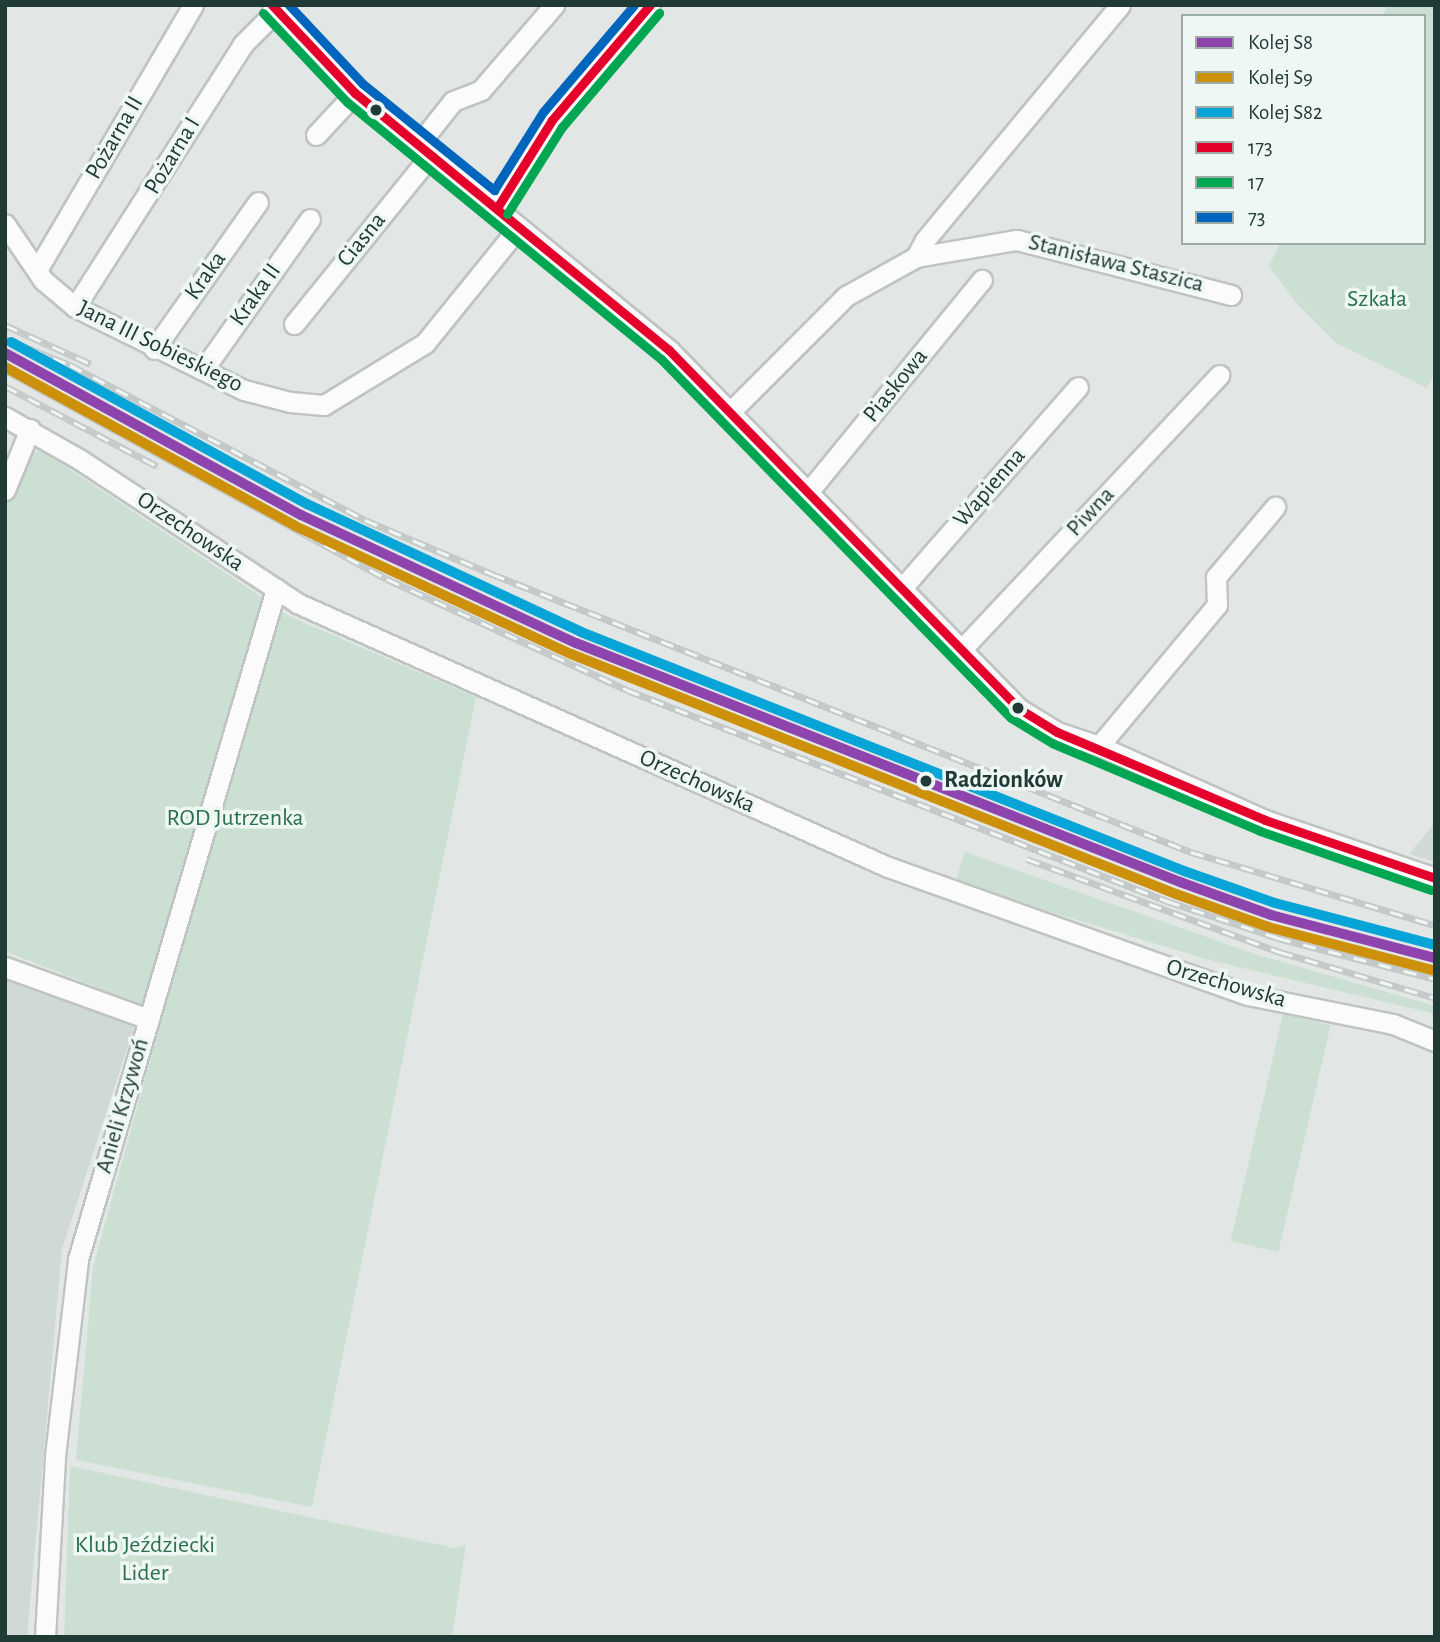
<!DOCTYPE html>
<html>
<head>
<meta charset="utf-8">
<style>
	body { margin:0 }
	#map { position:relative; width:1440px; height:1642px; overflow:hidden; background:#e2e7e5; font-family:"Alegreya Sans",sans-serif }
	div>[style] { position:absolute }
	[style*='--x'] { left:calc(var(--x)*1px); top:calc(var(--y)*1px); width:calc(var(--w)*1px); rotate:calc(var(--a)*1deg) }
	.built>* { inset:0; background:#cfd9d5 }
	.green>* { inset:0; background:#cbe0d3; transform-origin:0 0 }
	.roads { filter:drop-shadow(2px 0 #bfc4c2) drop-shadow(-2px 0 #bfc4c2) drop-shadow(0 2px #bfc4c2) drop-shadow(0 -2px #bfc4c2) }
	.minor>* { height:19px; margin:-9.5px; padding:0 9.5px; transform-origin:9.5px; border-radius:9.5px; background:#fbfbfb }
	.rail>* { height:7px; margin-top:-3.5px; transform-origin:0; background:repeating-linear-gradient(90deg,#eff7f4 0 13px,#c6c9c9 0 26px); box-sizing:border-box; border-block:2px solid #c6c9c9 }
	.bus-1>* { height:9px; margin:-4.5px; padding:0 4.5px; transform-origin:4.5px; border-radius:4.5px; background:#e4002b }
	.bus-2>* { height:9px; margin:-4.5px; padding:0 4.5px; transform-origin:4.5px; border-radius:4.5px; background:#00a651 }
	.bus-3>* { height:9px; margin:-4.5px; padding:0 4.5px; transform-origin:4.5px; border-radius:4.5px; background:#0065bd }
	.rail-1>* { height:10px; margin:-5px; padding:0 5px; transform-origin:5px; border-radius:5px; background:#8e44ad }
	.rail-2>* { height:10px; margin:-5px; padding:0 5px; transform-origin:5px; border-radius:5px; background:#cc900b }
	.rail-3>* { height:10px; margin:-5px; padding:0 5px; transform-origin:5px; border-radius:5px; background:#06a4d7 }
	.dots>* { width:19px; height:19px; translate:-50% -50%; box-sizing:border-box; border:4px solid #eff7f4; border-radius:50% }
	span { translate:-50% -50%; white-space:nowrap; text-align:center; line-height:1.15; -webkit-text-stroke:7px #eff7f4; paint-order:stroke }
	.street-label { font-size:24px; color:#203a35 }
	.park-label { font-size:24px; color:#2b704c }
	.stop-label { font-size:24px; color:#203a35; font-weight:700 }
	.left { translate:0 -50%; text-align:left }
	.frame { position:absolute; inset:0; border:7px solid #203a35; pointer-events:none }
	.legend { position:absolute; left:1181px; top:14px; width:245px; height:231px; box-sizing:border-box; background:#eff7f4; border:2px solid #9caba8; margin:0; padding:9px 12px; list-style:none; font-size:21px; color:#203a35 }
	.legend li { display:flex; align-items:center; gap:14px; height:35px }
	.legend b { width:35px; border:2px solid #9caba8 }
</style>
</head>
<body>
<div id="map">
	<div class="built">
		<i style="clip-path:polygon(1435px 823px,1435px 862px,1409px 854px,1429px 830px)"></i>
		<i style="clip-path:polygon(5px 978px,134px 1027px,62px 1249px,27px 1637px,5px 1637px)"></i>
	</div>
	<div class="green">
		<i style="clip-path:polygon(1388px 5px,1435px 5px,1435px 374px,1427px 388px,1336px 343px,1297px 304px,1269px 266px,1280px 243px,1424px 243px,1424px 16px,1382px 16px)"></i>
		<i style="clip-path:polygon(41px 450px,291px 617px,476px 697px,312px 1507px,76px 1460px,93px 1267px,163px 1014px,5px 951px,5px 507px,25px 457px)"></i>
		<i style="clip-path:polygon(965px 852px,1255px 954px,1435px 1006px,1435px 1014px,1213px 961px,955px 883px)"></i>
		<i style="left:1283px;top:1014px;width:49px;height:233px;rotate:13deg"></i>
		<i style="clip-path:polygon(70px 1466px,454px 1548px,466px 1545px,452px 1637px,64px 1637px)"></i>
	</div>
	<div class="roads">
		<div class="minor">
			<i style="--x:272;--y:5;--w:121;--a:46.7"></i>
			<i style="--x:355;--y:93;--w:406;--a:39.3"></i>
			<i style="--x:669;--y:350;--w:500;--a:45.7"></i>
			<i style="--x:1018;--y:708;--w:46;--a:31.6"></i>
			<i style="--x:1057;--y:732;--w:44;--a:18.4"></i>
			<i style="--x:1099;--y:746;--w:182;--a:24"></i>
			<i style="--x:1265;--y:820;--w:180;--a:18.8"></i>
			<i style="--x:316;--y:135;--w:57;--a:-47.1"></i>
			<i style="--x:418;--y:145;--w:56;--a:-51.5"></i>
			<i style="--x:453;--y:101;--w:30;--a:-21"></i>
			<i style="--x:481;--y:90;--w:112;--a:-49.3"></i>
			<i style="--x:497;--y:208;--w:104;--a:-58"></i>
			<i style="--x:552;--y:120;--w:151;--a:-49.6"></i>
			<i style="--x:5;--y:224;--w:68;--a:55.8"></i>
			<i style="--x:43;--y:280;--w:42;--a:40.2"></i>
			<i style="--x:75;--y:307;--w:188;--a:26.2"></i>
			<i style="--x:244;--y:390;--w:48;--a:14.6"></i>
			<i style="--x:290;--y:402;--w:34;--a:5"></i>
			<i style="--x:324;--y:405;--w:119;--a:-31.5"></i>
			<i style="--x:425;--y:343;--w:148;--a:-51"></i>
			<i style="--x:916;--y:257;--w:19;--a:-62"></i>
			<i style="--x:925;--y:240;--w:305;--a:-50.3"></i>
			<i style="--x:37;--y:270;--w:308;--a:-59.5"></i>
			<i style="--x:75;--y:307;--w:312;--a:-57.4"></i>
			<i style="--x:243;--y:44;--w:48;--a:-45"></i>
			<i style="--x:294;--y:324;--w:216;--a:-51"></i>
			<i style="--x:154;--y:349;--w:180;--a:-54.7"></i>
			<i style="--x:203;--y:370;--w:185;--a:-54.7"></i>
			<i style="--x:731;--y:411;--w:163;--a:-45"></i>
			<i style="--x:846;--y:296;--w:80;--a:-29.1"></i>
			<i style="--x:916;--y:257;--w:102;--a:-9.6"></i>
			<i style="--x:1017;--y:240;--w:221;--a:14.4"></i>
			<i style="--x:5;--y:417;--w:85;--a:29.6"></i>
			<i style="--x:79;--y:459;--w:261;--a:33.4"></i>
			<i style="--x:297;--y:603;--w:647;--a:24.07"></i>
			<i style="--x:888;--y:867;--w:382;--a:19.6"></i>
			<i style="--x:1248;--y:995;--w:148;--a:11.3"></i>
			<i style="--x:1393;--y:1024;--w:45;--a:22"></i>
			<i style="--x:5;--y:490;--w:66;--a:-67.7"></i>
			<i style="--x:809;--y:491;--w:273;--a:-50.7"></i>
			<i style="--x:902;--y:588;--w:267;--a:-48.8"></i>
			<i style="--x:962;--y:649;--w:376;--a:-46.8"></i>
			<i style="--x:1099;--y:746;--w:184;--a:-50.1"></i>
			<i style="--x:1217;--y:605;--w:28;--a:-92"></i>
			<i style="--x:1216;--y:577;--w:92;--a:-49.9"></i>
			<i style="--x:5;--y:967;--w:153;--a:19.9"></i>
			<i style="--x:45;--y:1637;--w:181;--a:-86.8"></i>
			<i style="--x:55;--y:1456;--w:198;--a:-83.3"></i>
			<i style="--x:78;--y:1259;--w:699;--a:-73.54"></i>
		</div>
	</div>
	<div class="rail">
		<i style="--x:5;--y:325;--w:94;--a:24.4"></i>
		<i style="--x:5;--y:339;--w:70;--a:21.8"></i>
		<i style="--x:70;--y:365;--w:333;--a:27.7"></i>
		<i style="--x:365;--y:520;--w:138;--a:23"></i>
		<i style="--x:492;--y:574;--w:752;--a:21.69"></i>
		<i style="--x:1191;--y:852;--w:255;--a:16.7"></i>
		<i style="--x:5;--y:370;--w:435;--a:28.7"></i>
		<i style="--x:387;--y:579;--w:264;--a:24.8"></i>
		<i style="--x:627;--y:690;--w:580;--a:21.34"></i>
		<i style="--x:1167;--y:901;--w:117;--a:18.4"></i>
		<i style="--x:1278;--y:938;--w:162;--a:14.6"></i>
		<i style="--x:5;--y:386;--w:172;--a:27.8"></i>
		<i style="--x:1027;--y:859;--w:270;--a:20.2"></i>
		<i style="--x:1280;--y:952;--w:162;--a:16.5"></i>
	</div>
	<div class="bus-1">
		<i style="--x:272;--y:5;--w:121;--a:46.7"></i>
		<i style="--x:355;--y:93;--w:406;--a:39.3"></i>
		<i style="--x:669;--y:350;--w:500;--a:45.7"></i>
		<i style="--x:1018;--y:708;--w:46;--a:31.6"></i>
		<i style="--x:1057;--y:732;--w:226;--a:22.9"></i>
		<i style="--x:1265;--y:820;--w:180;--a:18.8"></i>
		<i style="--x:497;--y:208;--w:104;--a:-58"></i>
		<i style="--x:552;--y:120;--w:151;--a:-49.6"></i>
	</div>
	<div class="bus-2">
		<i style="--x:263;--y:13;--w:122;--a:46.7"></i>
		<i style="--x:347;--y:102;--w:406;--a:39.3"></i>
		<i style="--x:661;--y:359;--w:501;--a:45.73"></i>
		<i style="--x:1011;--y:718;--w:48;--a:31.4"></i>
		<i style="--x:1052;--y:743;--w:226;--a:22.9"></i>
		<i style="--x:1260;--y:831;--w:181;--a:19"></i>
		<i style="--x:507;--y:214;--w:103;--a:-57.7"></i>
		<i style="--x:562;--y:127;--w:150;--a:-49.6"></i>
	</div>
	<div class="bus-3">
		<i style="--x:289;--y:5;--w:108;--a:46.9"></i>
		<i style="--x:363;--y:84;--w:169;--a:39"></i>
		<i style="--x:494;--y:190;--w:92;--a:-57.9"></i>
		<i style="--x:543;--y:112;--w:140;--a:-49.6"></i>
	</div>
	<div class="rail-1">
		<i style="--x:5;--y:353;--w:337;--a:28.7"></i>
		<i style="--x:301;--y:515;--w:303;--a:25"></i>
		<i style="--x:576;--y:643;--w:650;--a:21.59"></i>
		<i style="--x:1180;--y:882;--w:97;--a:19.9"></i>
		<i style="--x:1271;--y:915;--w:170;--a:14.7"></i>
	</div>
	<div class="rail-2">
		<i style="--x:5;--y:367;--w:331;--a:28.7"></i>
		<i style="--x:295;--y:526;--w:304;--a:24.9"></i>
		<i style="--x:571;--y:654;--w:651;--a:21.64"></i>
		<i style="--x:1176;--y:894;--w:98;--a:19.7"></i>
		<i style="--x:1268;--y:927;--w:170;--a:14.7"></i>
	</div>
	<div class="rail-3">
		<i style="--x:11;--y:342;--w:337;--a:28.7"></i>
		<i style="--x:307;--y:504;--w:302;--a:25"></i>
		<i style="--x:581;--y:632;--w:649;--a:21.62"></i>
		<i style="--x:1184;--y:871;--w:96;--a:19.4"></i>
		<i style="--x:1275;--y:903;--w:165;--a:14.7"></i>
	</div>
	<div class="dots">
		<i style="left:376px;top:110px;background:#203a35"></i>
		<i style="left:1018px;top:708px;background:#203a35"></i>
		<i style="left:926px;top:781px;background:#203a35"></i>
	</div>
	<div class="street-label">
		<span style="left:115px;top:138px;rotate:-60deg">Pożarna II</span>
		<span style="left:173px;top:156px;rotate:-59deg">Pożarna I</span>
		<span style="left:362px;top:240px;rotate:-51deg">Ciasna</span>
		<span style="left:1116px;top:264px;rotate:14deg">Stanisława Staszica</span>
		<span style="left:206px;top:276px;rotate:-55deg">Kraka</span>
		<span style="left:256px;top:295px;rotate:-55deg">Kraka II</span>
		<span style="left:160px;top:347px;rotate:26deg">Jana III Sobieskiego</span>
		<span style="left:896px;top:386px;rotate:-51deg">Piaskowa</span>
		<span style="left:990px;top:488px;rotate:-49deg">Wapienna</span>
		<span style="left:1091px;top:512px;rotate:-47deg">Piwna</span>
		<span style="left:190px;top:532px;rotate:34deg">Orzechowska</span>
		<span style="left:697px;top:782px;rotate:24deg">Orzechowska</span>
		<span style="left:1226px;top:984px;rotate:16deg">Orzechowska</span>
		<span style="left:123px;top:1106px;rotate:-74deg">Anieli Krzywoń</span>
	</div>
	<div class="park-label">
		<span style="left:1377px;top:300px">Szkała</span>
		<span style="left:235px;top:819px">ROD Jutrzenka</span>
		<span style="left:145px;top:1560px">Klub Jeździecki<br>Lider</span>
	</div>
	<div class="stop-label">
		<span class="left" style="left:944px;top:781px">Radzionków</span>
	</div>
	<div class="frame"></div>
	<ul class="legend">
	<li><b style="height:9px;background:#8e44ad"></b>Kolej S8</li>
	<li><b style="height:9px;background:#cc900b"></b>Kolej S9</li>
	<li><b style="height:9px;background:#06a4d7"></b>Kolej S82</li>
	<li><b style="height:9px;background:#e4002b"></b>173</li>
	<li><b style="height:9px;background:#00a651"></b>17</li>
	<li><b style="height:9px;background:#0065bd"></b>73</li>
	</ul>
</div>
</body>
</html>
